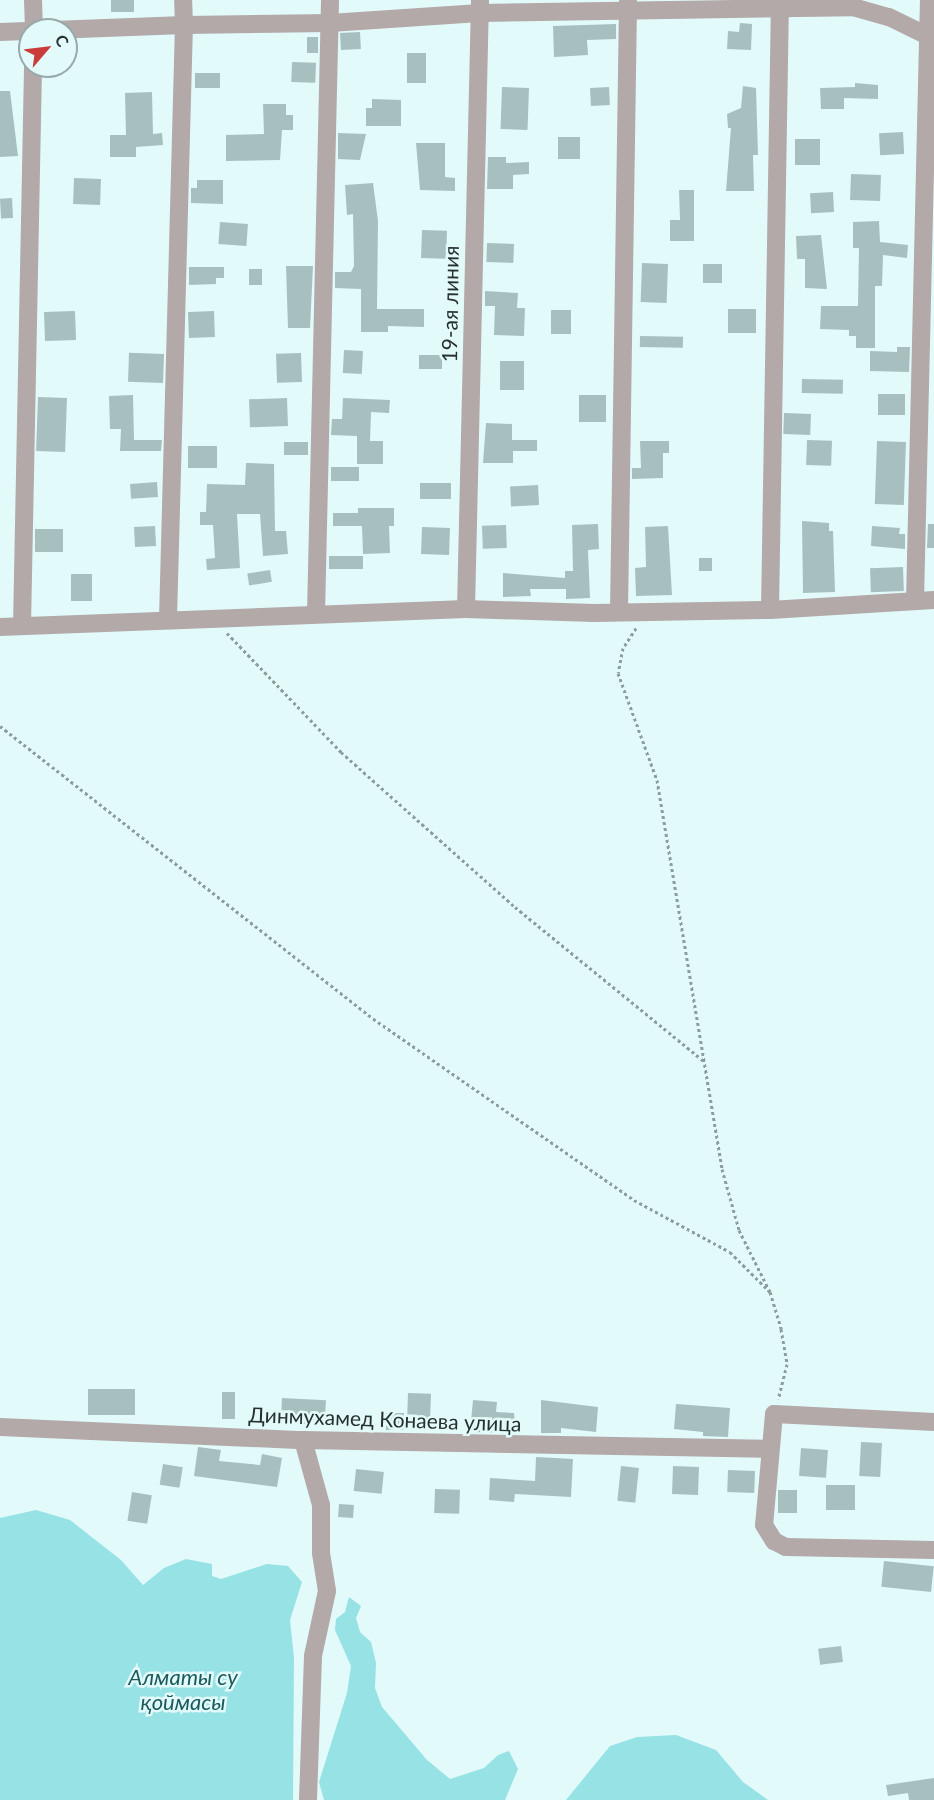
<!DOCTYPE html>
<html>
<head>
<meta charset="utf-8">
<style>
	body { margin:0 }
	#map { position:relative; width:934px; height:1800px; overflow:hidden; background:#e3fafb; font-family:Lato,sans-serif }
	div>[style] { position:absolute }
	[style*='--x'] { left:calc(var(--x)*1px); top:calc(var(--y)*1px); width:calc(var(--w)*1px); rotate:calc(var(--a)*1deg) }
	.water>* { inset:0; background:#96e2e4 }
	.building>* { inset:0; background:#a8bfbf; transform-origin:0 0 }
	.path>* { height:3px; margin-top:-1.5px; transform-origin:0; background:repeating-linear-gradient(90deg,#8c9d9d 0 3px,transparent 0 6px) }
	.minor>* { height:18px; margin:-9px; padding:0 9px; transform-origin:9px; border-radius:9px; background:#b2a9a8 }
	span { translate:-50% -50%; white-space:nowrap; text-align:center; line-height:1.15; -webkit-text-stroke:5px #e3fafb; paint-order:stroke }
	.street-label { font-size:21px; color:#273030 }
	.water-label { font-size:22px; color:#1b5b5d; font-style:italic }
	.north { position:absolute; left:18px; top:18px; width:60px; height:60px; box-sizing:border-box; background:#e3fafb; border:2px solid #98a9aa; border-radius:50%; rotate:62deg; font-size:16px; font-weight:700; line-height:24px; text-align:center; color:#273030 }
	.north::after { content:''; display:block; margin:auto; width:21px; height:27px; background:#ca3b3c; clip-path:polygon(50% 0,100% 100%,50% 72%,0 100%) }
</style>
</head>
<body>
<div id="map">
	<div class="water">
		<i style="clip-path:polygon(36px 1510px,70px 1520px,121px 1560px,143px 1585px,164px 1568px,186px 1559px,212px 1564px,212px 1576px,221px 1579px,267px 1564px,288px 1566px,302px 1582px,290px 1620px,294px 1658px,293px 1800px,0 1800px,0 1518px)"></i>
		<i style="clip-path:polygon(349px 1597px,361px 1606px,356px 1618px,360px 1632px,371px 1642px,376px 1663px,375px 1688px,382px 1707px,427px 1760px,450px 1779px,484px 1768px,498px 1755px,509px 1751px,518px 1769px,505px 1800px,324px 1800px,319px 1782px,347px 1693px,351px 1666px,335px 1630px,336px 1619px,345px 1612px)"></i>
		<i style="clip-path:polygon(676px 1735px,716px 1750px,743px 1782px,768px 1800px,566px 1800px,610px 1746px,637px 1737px)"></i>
	</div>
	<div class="building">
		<i style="left:111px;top:0;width:23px;height:12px"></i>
		<i style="clip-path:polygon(740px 23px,752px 24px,751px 50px,727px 49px,728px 31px,739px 32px)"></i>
		<i style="clip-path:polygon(616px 24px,616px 39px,587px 40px,588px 55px,554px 57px,553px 26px)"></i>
		<i style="left:360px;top:32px;width:17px;height:20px;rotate:87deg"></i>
		<i style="left:318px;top:37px;width:16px;height:11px;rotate:90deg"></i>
		<i style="left:407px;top:53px;width:19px;height:30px"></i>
		<i style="left:292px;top:62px;width:24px;height:20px;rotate:2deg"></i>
		<i style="left:195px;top:73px;width:25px;height:15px"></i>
		<i style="clip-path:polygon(855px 83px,878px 85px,878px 99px,844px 98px,844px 109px,821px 109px,820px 88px,855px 87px)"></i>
		<i style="clip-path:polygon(743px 86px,756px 88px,758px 155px,753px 155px,754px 191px,726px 191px,731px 128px,728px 128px,727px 114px,741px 108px)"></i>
		<i style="left:502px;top:87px;width:27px;height:42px;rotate:2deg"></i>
		<i style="left:609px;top:87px;width:18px;height:19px;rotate:87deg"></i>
		<i style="clip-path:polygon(0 91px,10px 91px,18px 156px,0 157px)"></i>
		<i style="clip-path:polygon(152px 92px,153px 134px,162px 133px,163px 145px,136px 147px,136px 157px,110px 157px,110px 135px,126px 135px,125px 93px)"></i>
		<i style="clip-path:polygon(372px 99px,401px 100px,401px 126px,366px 126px,366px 108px,372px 108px)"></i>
		<i style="clip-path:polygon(263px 104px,286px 104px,286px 115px,293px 115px,293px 130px,282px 130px,280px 160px,226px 161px,226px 135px,264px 134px)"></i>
		<i style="left:903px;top:132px;width:22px;height:24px;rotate:87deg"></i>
		<i style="clip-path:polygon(338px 133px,366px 134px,360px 160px,338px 159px)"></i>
		<i style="left:558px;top:137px;width:22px;height:22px"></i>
		<i style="left:795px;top:139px;width:25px;height:26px"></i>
		<i style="clip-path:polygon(416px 143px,445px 143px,445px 177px,455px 178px,455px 191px,420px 190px)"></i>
		<i style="clip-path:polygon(488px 157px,506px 157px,506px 163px,529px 162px,529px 174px,513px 175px,513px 189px,487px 189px)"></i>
		<i style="left:851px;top:174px;width:30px;height:26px;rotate:2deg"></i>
		<i style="left:74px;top:178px;width:27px;height:26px;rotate:2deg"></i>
		<i style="clip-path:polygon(197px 180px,223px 180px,223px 204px,191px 203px,191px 188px,197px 188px)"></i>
		<i style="clip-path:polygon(373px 183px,378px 221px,377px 309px,424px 309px,424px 327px,388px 326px,388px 332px,361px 332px,361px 289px,335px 288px,335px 272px,351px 272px,354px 266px,353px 214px,347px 215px,345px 185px)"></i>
		<i style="clip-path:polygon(679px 190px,694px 190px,694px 241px,670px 241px,670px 220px,680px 220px)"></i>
		<i style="left:833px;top:192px;width:20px;height:23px;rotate:87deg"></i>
		<i style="left:12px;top:198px;width:20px;height:12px;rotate:87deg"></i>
		<i style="clip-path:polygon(879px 221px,880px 242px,908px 245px,907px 258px,883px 255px,882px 286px,875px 286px,875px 348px,856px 348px,856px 336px,849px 336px,849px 330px,820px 329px,821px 306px,858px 306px,859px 248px,853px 248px,853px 222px)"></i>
		<i style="left:220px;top:222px;width:28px;height:22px;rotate:4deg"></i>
		<i style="left:422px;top:230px;width:25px;height:28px;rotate:2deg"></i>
		<i style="clip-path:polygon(821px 235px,827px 289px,805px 288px,805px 259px,797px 259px,796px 236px)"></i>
		<i style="left:487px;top:243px;width:27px;height:19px;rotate:2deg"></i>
		<i style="left:642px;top:263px;width:26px;height:39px;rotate:2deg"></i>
		<i style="left:703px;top:264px;width:19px;height:19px"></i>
		<i style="clip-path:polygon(286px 266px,313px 266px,310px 328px,288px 328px)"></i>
		<i style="clip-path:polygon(189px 267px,224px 267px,224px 278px,216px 278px,216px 284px,189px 285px)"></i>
		<i style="left:249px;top:269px;width:13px;height:16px"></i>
		<i style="clip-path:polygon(485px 291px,518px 293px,517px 308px,525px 308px,524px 336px,494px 335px,495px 306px,485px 306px)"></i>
		<i style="left:728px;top:309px;width:28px;height:24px"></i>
		<i style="left:551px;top:310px;width:20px;height:24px"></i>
		<i style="left:75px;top:311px;width:29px;height:31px;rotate:88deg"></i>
		<i style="left:214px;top:311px;width:26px;height:26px;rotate:88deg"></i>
		<i style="left:640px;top:336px;width:43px;height:11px;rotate:1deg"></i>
		<i style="clip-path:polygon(897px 347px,910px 347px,909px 372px,870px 371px,870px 351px,897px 352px)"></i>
		<i style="left:344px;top:350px;width:19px;height:23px;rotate:3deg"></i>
		<i style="left:301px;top:353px;width:29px;height:25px;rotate:88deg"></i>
		<i style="left:164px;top:354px;width:29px;height:35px;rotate:92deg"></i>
		<i style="left:419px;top:355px;width:23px;height:14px"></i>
		<i style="left:500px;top:361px;width:24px;height:29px"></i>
		<i style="left:802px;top:379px;width:41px;height:14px;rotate:1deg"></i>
		<i style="left:905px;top:394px;width:21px;height:27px;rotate:90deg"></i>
		<i style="clip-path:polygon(133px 395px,134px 440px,162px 440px,161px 451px,120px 451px,121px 429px,110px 429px,109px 396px)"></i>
		<i style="left:579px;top:395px;width:27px;height:27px"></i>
		<i style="left:38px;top:397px;width:29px;height:54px;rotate:2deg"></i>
		<i style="left:287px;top:398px;width:28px;height:38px;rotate:88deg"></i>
		<i style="clip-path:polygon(343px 398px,390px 400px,389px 413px,371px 412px,370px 441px,383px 441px,383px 464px,357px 464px,357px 436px,331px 435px,332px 419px,342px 419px)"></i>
		<i style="left:784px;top:413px;width:27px;height:21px;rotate:2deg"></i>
		<i style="clip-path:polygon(486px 423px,512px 424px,512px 440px,537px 440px,537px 451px,513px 451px,513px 463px,483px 463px)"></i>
		<i style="left:807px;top:440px;width:25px;height:25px;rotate:2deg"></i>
		<i style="clip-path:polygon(640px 441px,669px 441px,669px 453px,663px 453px,663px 478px,632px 479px,632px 468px,641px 468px)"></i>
		<i style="left:877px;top:441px;width:29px;height:63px;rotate:2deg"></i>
		<i style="left:284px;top:442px;width:24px;height:13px"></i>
		<i style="left:188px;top:446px;width:29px;height:22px"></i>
		<i style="clip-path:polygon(246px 463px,274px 464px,275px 531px,286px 531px,288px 554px,263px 556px,260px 514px,237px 514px,240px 568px,207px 570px,206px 559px,215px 558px,213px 525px,200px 525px,200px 512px,206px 512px,207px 484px,245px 485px)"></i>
		<i style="left:359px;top:467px;width:14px;height:28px;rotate:90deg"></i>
		<i style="left:157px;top:482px;width:15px;height:27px;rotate:86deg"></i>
		<i style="left:420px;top:483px;width:31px;height:16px"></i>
		<i style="left:538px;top:485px;width:20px;height:28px;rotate:87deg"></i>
		<i style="clip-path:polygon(358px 508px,394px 508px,394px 526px,389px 526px,390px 553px,363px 554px,362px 526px,333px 526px,333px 513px,358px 513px)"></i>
		<i style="clip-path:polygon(802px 521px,829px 523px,829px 531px,833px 531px,835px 592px,803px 593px)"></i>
		<i style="clip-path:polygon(598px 524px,599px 549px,588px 550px,590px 598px,566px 599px,566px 589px,530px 589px,531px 596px,503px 597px,503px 573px,565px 578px,565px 571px,573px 571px,572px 525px)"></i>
		<i style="clip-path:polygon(928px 524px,934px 524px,934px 548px,927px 548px)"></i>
		<i style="left:506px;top:525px;width:23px;height:24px;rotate:88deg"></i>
		<i style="left:155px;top:526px;width:20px;height:21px;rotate:87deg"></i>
		<i style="clip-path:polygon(668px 526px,672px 595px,636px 596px,635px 568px,646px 567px,645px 527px)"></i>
		<i style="clip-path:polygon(872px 526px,900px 528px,899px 534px,905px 534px,905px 549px,871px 546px)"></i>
		<i style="left:422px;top:527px;width:28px;height:27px;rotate:2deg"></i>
		<i style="left:35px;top:529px;width:28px;height:23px"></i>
		<i style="left:329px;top:556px;width:34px;height:13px"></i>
		<i style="left:699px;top:558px;width:13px;height:13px"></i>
		<i style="left:903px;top:567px;width:24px;height:33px;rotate:88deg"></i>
		<i style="left:270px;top:570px;width:12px;height:23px;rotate:81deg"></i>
		<i style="left:71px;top:574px;width:21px;height:27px"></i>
		<i style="left:88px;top:1389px;width:47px;height:26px"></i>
		<i style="left:222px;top:1392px;width:13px;height:27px"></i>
		<i style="left:408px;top:1393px;width:23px;height:26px;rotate:2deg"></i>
		<i style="left:282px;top:1398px;width:44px;height:25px;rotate:3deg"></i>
		<i style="clip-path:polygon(473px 1400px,497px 1402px,496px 1412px,514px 1413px,516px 1433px,470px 1432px)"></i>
		<i style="clip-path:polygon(541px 1400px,598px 1407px,596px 1432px,561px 1428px,561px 1433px,541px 1433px)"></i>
		<i style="clip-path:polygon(676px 1404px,730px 1408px,728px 1437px,703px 1436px,703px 1432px,674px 1429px)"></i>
		<i style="left:386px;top:1413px;width:18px;height:17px"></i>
		<i style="left:861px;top:1442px;width:21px;height:34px;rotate:3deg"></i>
		<i style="clip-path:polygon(198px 1447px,221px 1450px,219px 1461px,260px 1465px,262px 1454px,282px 1458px,277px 1487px,194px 1476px)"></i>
		<i style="left:801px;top:1448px;width:27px;height:28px;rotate:4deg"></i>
		<i style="clip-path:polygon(536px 1457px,573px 1459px,571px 1497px,515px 1494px,514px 1502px,489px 1500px,490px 1478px,535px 1481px)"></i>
		<i style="left:163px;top:1464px;width:20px;height:21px;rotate:9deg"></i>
		<i style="left:621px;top:1466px;width:18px;height:35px;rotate:6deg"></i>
		<i style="left:673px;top:1466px;width:26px;height:28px;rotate:2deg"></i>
		<i style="left:356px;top:1469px;width:28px;height:22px;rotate:6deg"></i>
		<i style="left:728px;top:1470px;width:27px;height:22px;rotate:2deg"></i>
		<i style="left:826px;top:1485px;width:29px;height:25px"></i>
		<i style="left:435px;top:1489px;width:25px;height:24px;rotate:2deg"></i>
		<i style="left:778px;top:1490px;width:19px;height:23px"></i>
		<i style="left:132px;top:1492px;width:20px;height:29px;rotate:9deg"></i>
		<i style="left:339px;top:1504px;width:15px;height:13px;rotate:4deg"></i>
		<i style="left:884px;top:1561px;width:50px;height:26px;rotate:6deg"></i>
		<i style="left:841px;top:1646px;width:16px;height:23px;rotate:83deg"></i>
		<i style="clip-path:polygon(934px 1778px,934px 1800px,909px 1800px,908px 1793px,888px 1796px,886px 1785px)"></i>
	</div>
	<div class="path">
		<i style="--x:636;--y:628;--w:24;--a:123"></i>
		<i style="--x:623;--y:648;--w:25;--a:101"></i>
		<i style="--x:618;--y:673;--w:114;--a:70"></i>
		<i style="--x:657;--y:780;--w:394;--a:80.5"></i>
		<i style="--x:722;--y:1169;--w:63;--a:74.4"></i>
		<i style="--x:739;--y:1230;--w:69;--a:63.4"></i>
		<i style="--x:770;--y:1292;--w:39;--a:73"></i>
		<i style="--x:781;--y:1329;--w:36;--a:80"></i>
		<i style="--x:787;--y:1364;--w:36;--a:104"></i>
		<i style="--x:227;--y:633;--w:165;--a:46.2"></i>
		<i style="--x:341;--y:752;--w:233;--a:41.7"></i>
		<i style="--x:515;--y:907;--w:244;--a:39.2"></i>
		<i style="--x:0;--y:726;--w:480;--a:38.1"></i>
		<i style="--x:378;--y:1022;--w:312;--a:34.8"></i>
		<i style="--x:634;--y:1200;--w:109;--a:28.4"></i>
		<i style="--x:730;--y:1252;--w:57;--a:45"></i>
	</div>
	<div class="minor">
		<i style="--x:33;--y:0;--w:30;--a:88"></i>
		<i style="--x:0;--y:32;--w:184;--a:-2.2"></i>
		<i style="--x:184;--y:25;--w:25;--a:-92"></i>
		<i style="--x:915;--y:601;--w:601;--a:-88.67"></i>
		<i style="--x:466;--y:609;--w:609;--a:-88.68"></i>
		<i style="--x:770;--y:610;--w:610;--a:-89.06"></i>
		<i style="--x:619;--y:612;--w:610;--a:-89.15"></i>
		<i style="--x:316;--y:614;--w:614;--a:-88.69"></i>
		<i style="--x:168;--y:619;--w:594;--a:-88.46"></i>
		<i style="--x:184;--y:25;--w:146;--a:-0.8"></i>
		<i style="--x:330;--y:23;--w:150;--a:-3.8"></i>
		<i style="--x:480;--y:13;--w:373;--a:-0.9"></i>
		<i style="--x:853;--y:7;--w:37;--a:16"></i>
		<i style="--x:889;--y:17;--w:50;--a:26.1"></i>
		<i style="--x:22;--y:626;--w:560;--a:-88.87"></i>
		<i style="--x:0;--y:627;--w:466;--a:-2.2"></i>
		<i style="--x:466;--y:609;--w:128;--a:1.8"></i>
		<i style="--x:594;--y:613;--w:176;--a:-1"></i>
		<i style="--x:770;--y:610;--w:164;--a:-3.5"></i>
		<i style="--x:934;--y:1422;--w:160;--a:-177.1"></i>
		<i style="--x:774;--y:1414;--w:111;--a:95.1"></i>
		<i style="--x:764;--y:1525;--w:19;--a:58"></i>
		<i style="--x:774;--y:1541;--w:13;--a:27"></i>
		<i style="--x:786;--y:1547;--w:148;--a:1.2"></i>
		<i style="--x:0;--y:1427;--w:303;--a:2.5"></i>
		<i style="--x:303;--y:1440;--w:466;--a:1.1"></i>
		<i style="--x:303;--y:1440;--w:67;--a:74.5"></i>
		<i style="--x:321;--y:1505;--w:48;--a:90"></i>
		<i style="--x:321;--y:1553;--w:38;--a:81"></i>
		<i style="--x:327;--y:1591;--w:66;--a:102.2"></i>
		<i style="--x:313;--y:1656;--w:144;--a:92"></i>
	</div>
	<div class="street-label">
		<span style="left:450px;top:304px;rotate:-89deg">19-ая линия</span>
		<span style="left:385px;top:1419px;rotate:2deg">Динмухамед Конаева улица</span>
	</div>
	<div class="water-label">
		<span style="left:183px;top:1689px">Алматы су<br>қоймасы</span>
	</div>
	<div class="north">С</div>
</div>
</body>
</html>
